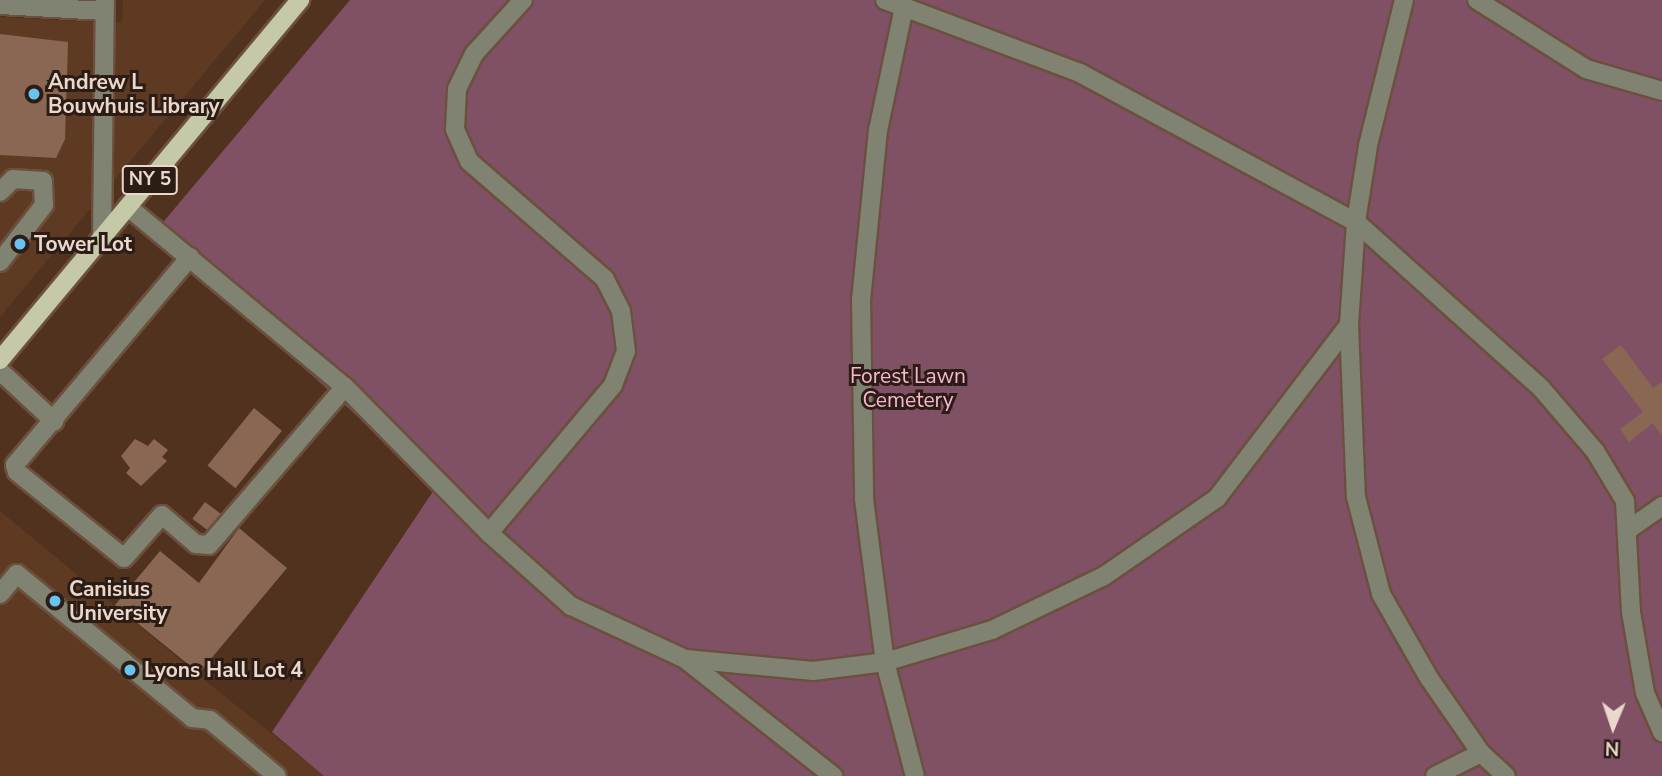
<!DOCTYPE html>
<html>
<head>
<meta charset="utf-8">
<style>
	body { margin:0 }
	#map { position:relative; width:1662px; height:776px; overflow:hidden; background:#50321f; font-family:"Nunito Sans",sans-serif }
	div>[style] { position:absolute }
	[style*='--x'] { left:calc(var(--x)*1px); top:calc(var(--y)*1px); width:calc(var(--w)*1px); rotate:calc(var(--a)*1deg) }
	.built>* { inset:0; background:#5e3a23 }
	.green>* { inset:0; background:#805165 }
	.building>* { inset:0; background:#896753; transform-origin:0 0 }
	.roads { filter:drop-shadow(2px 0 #6c503e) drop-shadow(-2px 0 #6c503e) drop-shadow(0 2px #6c503e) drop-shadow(0 -2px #6c503e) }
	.minor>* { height:18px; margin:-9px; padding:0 9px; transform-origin:9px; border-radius:9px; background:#808272 }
	.major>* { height:18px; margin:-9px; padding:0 9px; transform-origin:9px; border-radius:9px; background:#c5c9a8 }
	.dots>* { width:19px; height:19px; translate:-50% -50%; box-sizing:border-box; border:4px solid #2b1d15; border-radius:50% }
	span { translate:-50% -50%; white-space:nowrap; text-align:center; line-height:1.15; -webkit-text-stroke:6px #2b1d15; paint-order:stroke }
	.shield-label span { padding:2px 5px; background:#2b1d15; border:2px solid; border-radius:5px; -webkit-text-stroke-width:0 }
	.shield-label { font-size:19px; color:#ebd8cd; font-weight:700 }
	.poi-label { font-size:21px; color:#ebd8cd; font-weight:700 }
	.left { translate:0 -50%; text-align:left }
	.park-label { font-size:21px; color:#f9b5d1 }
	.north { position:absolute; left:1578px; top:692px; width:70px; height:70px; -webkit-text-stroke:5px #2b1d15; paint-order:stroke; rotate:182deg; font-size:19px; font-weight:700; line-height:28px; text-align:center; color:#ebd8cd }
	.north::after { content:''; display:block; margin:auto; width:24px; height:32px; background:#ebd8cd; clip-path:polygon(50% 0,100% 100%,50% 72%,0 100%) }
</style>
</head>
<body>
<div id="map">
	<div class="built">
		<i style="clip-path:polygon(123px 0,265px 0,0 317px,0 17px,122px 23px)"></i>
		<i style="clip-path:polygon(0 511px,218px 691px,325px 776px,0 776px)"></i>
	</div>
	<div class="green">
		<i style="clip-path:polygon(350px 0,1662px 0,1662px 776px,324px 776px,272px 732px,436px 487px,154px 233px)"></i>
	</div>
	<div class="building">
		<i style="clip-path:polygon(0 34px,68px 42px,65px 139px,56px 158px,0 155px)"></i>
		<i style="clip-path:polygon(1621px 345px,1653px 388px,1662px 382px,1662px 436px,1653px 423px,1629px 442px,1620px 429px,1643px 412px,1602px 359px)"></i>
		<i style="left:254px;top:408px;width:36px;height:74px;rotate:39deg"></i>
		<i style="clip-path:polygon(135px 439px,148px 446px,154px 439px,168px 450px,162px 457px,167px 461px,141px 486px,126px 473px,130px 468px,121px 456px)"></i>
		<i style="left:205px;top:502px;width:20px;height:21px;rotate:37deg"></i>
		<i style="clip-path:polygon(239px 528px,287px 568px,199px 673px,115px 605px,160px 551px,199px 583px)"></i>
	</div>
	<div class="roads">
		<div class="minor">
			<i style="--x:885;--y:0;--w:208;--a:20.5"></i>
			<i style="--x:1080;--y:73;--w:314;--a:28.4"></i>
			<i style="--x:1356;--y:222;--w:249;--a:41.9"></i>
			<i style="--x:1541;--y:388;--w:83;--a:49.4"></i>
			<i style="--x:1595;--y:451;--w:58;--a:59"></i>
			<i style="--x:1625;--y:501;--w:111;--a:86.9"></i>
			<i style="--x:1631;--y:612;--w:82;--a:80.2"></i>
			<i style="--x:1645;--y:693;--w:43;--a:66.4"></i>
			<i style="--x:1404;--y:0;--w:150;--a:103.9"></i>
			<i style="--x:1368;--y:146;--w:77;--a:99"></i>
			<i style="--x:1356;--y:222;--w:103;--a:93.9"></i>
			<i style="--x:1349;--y:325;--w:172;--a:87.7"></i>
			<i style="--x:1356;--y:497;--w:100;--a:75.5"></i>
			<i style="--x:1381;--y:594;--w:97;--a:60.3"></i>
			<i style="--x:1429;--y:678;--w:91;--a:55.3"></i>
			<i style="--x:1481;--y:753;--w:34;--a:43"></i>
			<i style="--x:1477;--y:0;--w:129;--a:32.3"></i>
			<i style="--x:1586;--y:69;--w:79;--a:16.1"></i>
			<i style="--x:0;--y:5;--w:104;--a:3.3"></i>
			<i style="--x:904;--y:7;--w:126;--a:101.9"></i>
			<i style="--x:878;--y:130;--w:170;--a:95.7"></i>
			<i style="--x:861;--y:299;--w:200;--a:89.1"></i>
			<i style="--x:864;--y:499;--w:164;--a:82.7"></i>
			<i style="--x:885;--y:662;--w:118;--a:75.3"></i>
			<i style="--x:0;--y:192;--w:18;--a:-45"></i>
			<i style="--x:13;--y:179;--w:30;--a:4"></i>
			<i style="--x:43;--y:181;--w:24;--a:88"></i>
			<i style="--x:44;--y:205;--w:72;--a:127.7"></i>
			<i style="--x:128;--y:207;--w:282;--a:39.7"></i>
			<i style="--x:345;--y:387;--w:205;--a:45.4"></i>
			<i style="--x:489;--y:533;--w:110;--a:41.7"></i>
			<i style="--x:571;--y:606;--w:126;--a:24.9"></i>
			<i style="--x:685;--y:659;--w:189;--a:38.3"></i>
			<i style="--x:102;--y:237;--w:237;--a:-89.3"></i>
			<i style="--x:190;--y:257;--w:272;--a:130.1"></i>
			<i style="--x:15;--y:465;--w:7;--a:74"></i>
			<i style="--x:17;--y:472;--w:137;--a:38.8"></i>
			<i style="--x:124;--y:558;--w:57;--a:-48.5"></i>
			<i style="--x:162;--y:515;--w:45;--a:40.5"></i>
			<i style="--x:196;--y:544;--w:13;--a:4"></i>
			<i style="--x:209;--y:545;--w:208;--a:-49.3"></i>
			<i style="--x:0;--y:371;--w:74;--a:42.8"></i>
			<i style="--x:1628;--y:530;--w:42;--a:-35.2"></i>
			<i style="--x:489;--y:533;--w:193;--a:-50"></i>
			<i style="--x:613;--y:385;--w:36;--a:-69"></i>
			<i style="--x:626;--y:351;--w:40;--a:-97.1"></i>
			<i style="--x:621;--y:311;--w:36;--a:-117"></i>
			<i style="--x:605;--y:279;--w:180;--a:-139.1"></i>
			<i style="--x:469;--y:161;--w:35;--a:-114"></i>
			<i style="--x:455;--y:129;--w:40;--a:-87.1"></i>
			<i style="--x:457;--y:89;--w:39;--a:-64"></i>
			<i style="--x:474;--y:54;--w:73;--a:-47.8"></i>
			<i style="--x:0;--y:594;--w:26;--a:-50"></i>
			<i style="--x:17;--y:574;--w:227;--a:39.4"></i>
			<i style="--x:192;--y:718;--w:18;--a:6"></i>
			<i style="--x:210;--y:720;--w:87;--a:39.9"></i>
			<i style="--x:686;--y:659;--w:128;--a:5.4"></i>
			<i style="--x:813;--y:671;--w:73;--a:-7.1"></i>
			<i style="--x:885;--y:662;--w:112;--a:-16.7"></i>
			<i style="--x:992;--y:630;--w:124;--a:-25.7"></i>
			<i style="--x:1104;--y:576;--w:137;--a:-34.6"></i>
			<i style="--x:1217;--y:498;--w:218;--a:-52.7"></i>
			<i style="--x:1435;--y:776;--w:51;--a:-26.6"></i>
		</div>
		<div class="major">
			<i style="--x:0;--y:360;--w:469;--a:-50.2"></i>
		</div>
	</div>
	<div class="dots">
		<i style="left:34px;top:94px;background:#69c3f1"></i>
		<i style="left:20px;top:244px;background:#69c3f1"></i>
		<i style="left:55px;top:601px;background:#69c3f1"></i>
		<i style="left:130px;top:670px;background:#69c3f1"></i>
	</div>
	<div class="shield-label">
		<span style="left:150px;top:180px">NY 5</span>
	</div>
	<div class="poi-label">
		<span class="left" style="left:48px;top:94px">Andrew L<br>Bouwhuis Library</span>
		<span class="left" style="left:34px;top:244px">Tower Lot</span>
		<span class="left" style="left:69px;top:601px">Canisius<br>University</span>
		<span class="left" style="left:144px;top:670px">Lyons Hall Lot 4</span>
	</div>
	<div class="park-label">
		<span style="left:908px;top:388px">Forest Lawn<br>Cemetery</span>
	</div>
	<div class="north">N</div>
</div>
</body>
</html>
